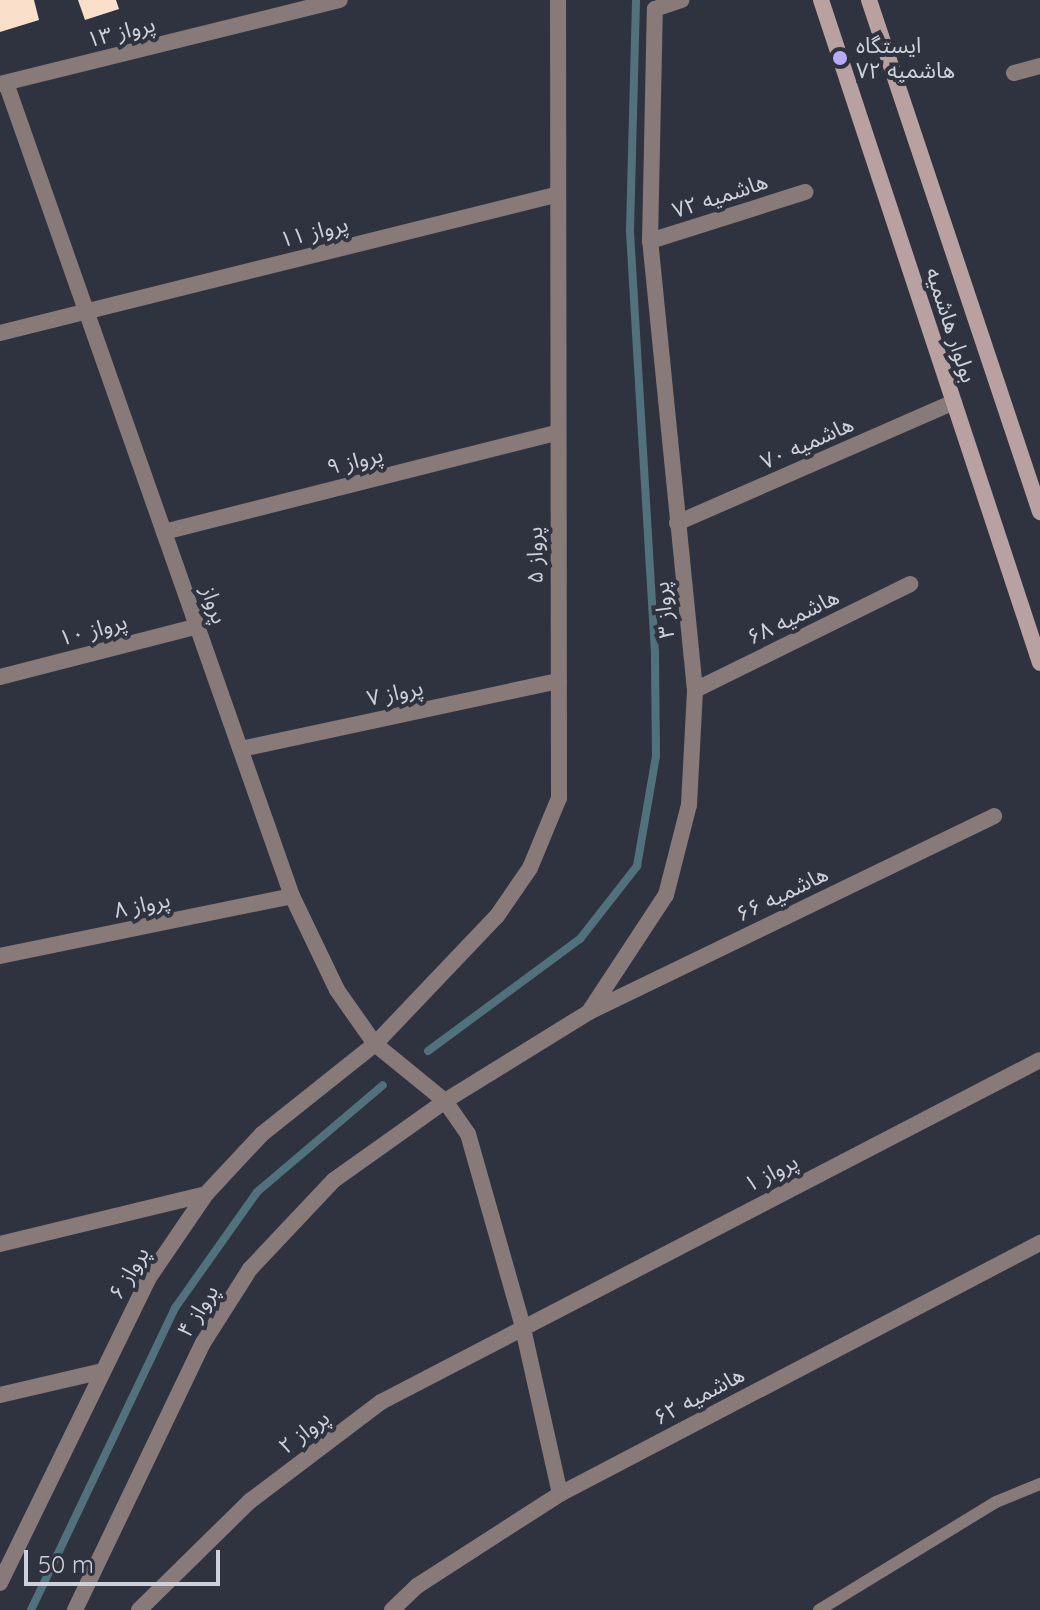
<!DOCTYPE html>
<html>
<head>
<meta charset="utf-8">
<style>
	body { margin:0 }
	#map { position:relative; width:1040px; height:1610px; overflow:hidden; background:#2f3340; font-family:Quicksand,"Noto Sans Arabic",sans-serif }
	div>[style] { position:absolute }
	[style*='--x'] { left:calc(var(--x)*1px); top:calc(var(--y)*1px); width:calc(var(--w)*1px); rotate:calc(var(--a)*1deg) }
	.stream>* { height:8px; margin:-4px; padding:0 4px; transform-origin:4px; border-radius:4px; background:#51727c }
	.building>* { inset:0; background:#fadfca }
	.service>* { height:12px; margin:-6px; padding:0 6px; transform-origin:6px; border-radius:6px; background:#897a7a }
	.minor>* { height:16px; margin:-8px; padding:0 8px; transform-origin:8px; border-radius:8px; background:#897a7a }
	.tertiary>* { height:16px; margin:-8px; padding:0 8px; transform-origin:8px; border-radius:8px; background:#897a7a }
	.secondary>* { height:16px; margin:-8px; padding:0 8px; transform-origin:8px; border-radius:8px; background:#b9a1a1 }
	.dots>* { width:22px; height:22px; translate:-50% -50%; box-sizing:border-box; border:4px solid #2f3340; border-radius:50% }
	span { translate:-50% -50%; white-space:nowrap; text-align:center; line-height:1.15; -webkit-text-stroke:8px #2f3340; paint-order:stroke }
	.street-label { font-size:22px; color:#ced1d9 }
	.poi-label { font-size:22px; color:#ced1d9 }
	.left { translate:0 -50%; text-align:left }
	.scale { position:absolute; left:24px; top:1550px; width:196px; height:36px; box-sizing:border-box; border:4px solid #ced1d9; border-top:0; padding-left:10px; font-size:24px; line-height:28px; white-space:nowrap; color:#ced1d9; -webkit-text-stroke:6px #2f3340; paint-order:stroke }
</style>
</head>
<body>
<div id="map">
	<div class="stream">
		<i style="--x:428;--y:1051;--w:189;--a:-36.4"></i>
		<i style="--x:580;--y:939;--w:93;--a:-52"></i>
		<i style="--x:637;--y:866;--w:112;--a:-80.2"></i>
		<i style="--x:656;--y:756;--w:103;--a:-90.6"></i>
		<i style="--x:655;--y:653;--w:424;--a:-93.4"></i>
		<i style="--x:630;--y:230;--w:230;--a:-88.5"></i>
		<i style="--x:31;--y:1610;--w:335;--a:-64.5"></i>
		<i style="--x:175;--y:1308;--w:142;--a:-54.7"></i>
		<i style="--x:257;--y:1192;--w:165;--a:-40.3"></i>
	</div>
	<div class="building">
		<i style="clip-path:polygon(0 0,34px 0,39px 20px,0 32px)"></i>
		<i style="clip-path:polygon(78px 0,116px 0,119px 9px,85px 20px)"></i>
	</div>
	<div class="service">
		<i style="--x:819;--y:1610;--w:207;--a:-31.4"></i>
		<i style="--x:996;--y:1502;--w:48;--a:-22.2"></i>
	</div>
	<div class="minor">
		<i style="--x:1014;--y:73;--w:27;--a:-15"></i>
		<i style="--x:6;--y:83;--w:862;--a:70.62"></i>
		<i style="--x:292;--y:896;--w:104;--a:64.4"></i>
		<i style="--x:337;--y:990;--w:66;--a:54.9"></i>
		<i style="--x:375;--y:1044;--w:90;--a:39.2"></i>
		<i style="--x:445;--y:1101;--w:40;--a:55.1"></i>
		<i style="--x:468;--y:1134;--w:198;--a:74.1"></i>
		<i style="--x:522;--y:1324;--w:174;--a:77.4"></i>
		<i style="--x:0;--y:84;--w:350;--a:-13.9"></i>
		<i style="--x:650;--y:241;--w:163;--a:-17.5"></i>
		<i style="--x:0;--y:333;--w:572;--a:-13.96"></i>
		<i style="--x:677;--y:523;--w:302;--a:-23.6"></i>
		<i style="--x:164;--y:532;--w:404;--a:-14.2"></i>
		<i style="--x:0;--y:677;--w:204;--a:-14.4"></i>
		<i style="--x:695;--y:690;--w:240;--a:-26.2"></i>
		<i style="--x:241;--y:749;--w:325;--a:-12.1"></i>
		<i style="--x:0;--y:956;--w:298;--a:-11.6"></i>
		<i style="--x:589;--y:1012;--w:450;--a:-25.8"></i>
		<i style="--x:0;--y:1244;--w:212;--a:-13.6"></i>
		<i style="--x:0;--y:1395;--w:102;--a:-13.1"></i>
		<i style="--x:0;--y:1583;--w:338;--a:-64"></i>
		<i style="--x:148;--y:1279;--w:103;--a:-55.7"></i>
		<i style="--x:206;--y:1194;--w:82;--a:-47"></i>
		<i style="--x:262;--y:1134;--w:144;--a:-38.5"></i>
		<i style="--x:375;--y:1044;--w:177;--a:-46.4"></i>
		<i style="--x:497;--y:916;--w:58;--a:-55.5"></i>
		<i style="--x:530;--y:868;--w:76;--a:-67.5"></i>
		<i style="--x:559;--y:798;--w:798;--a:-90.07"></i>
		<i style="--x:75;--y:1610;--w:296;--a:-64.4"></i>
		<i style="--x:203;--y:1343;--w:88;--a:-57.6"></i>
		<i style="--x:250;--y:1269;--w:122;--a:-46.7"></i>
		<i style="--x:334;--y:1180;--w:136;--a:-35.4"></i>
		<i style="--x:445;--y:1101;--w:169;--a:-31.7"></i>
		<i style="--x:589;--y:1012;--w:140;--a:-56.7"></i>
		<i style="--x:666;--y:895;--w:93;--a:-75.7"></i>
		<i style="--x:689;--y:805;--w:115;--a:-87"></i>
		<i style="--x:695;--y:690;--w:451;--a:-95.7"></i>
		<i style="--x:650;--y:241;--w:232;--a:-88.8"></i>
		<i style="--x:655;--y:9;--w:28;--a:-19"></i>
		<i style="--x:139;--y:1610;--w:156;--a:-44.5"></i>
		<i style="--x:250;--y:1501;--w:164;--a:-37.1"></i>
		<i style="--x:381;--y:1402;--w:742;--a:-27.43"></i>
	</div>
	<div class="tertiary">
		<i style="--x:392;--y:1610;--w:35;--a:-44"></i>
		<i style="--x:417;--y:1586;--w:170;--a:-32.8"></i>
		<i style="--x:560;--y:1494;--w:542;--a:-27.61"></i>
	</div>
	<div class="secondary">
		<i style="--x:821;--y:0;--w:698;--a:71.72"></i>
		<i style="--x:869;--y:0;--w:540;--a:71.53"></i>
	</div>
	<div class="dots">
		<i style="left:840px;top:58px;background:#b8abf7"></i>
	</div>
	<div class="street-label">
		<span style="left:121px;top:32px;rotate:-14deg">پرواز ۱۳</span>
		<span style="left:720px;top:196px;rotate:-18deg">هاشمیه ۷۲</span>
		<span style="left:314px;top:232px;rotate:-14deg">پرواز ۱۱</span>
		<span style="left:951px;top:325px;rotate:72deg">بولوار هاشمیه</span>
		<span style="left:807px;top:443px;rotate:-24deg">هاشمیه ۷۰</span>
		<span style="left:355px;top:461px;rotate:-14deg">پرواز ۹</span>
		<span style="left:535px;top:555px;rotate:-91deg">پرواز ۵</span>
		<span style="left:214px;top:605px;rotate:71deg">پرواز</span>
		<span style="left:664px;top:610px;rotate:-96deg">پرواز ۳</span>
		<span style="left:793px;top:617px;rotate:-26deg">هاشمیه ۶۸</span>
		<span style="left:93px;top:630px;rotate:-15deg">پرواز ۱۰</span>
		<span style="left:395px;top:693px;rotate:-12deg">پرواز ۷</span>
		<span style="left:782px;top:894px;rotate:-26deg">هاشمیه ۶۶</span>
		<span style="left:142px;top:905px;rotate:-12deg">پرواز ۸</span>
		<span style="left:771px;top:1173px;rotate:-27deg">پرواز ۱</span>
		<span style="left:129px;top:1273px;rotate:-59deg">پرواز ۶</span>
		<span style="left:198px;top:1311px;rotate:-58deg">پرواز ۴</span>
		<span style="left:699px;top:1396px;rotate:-28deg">هاشمیه ۶۲</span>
		<span style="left:304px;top:1432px;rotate:-37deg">پرواز ۲</span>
	</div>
	<div class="poi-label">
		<span class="left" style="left:856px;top:58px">ایستگاه<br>هاشمیه ۷۲</span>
	</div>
	<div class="scale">50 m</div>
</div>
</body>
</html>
